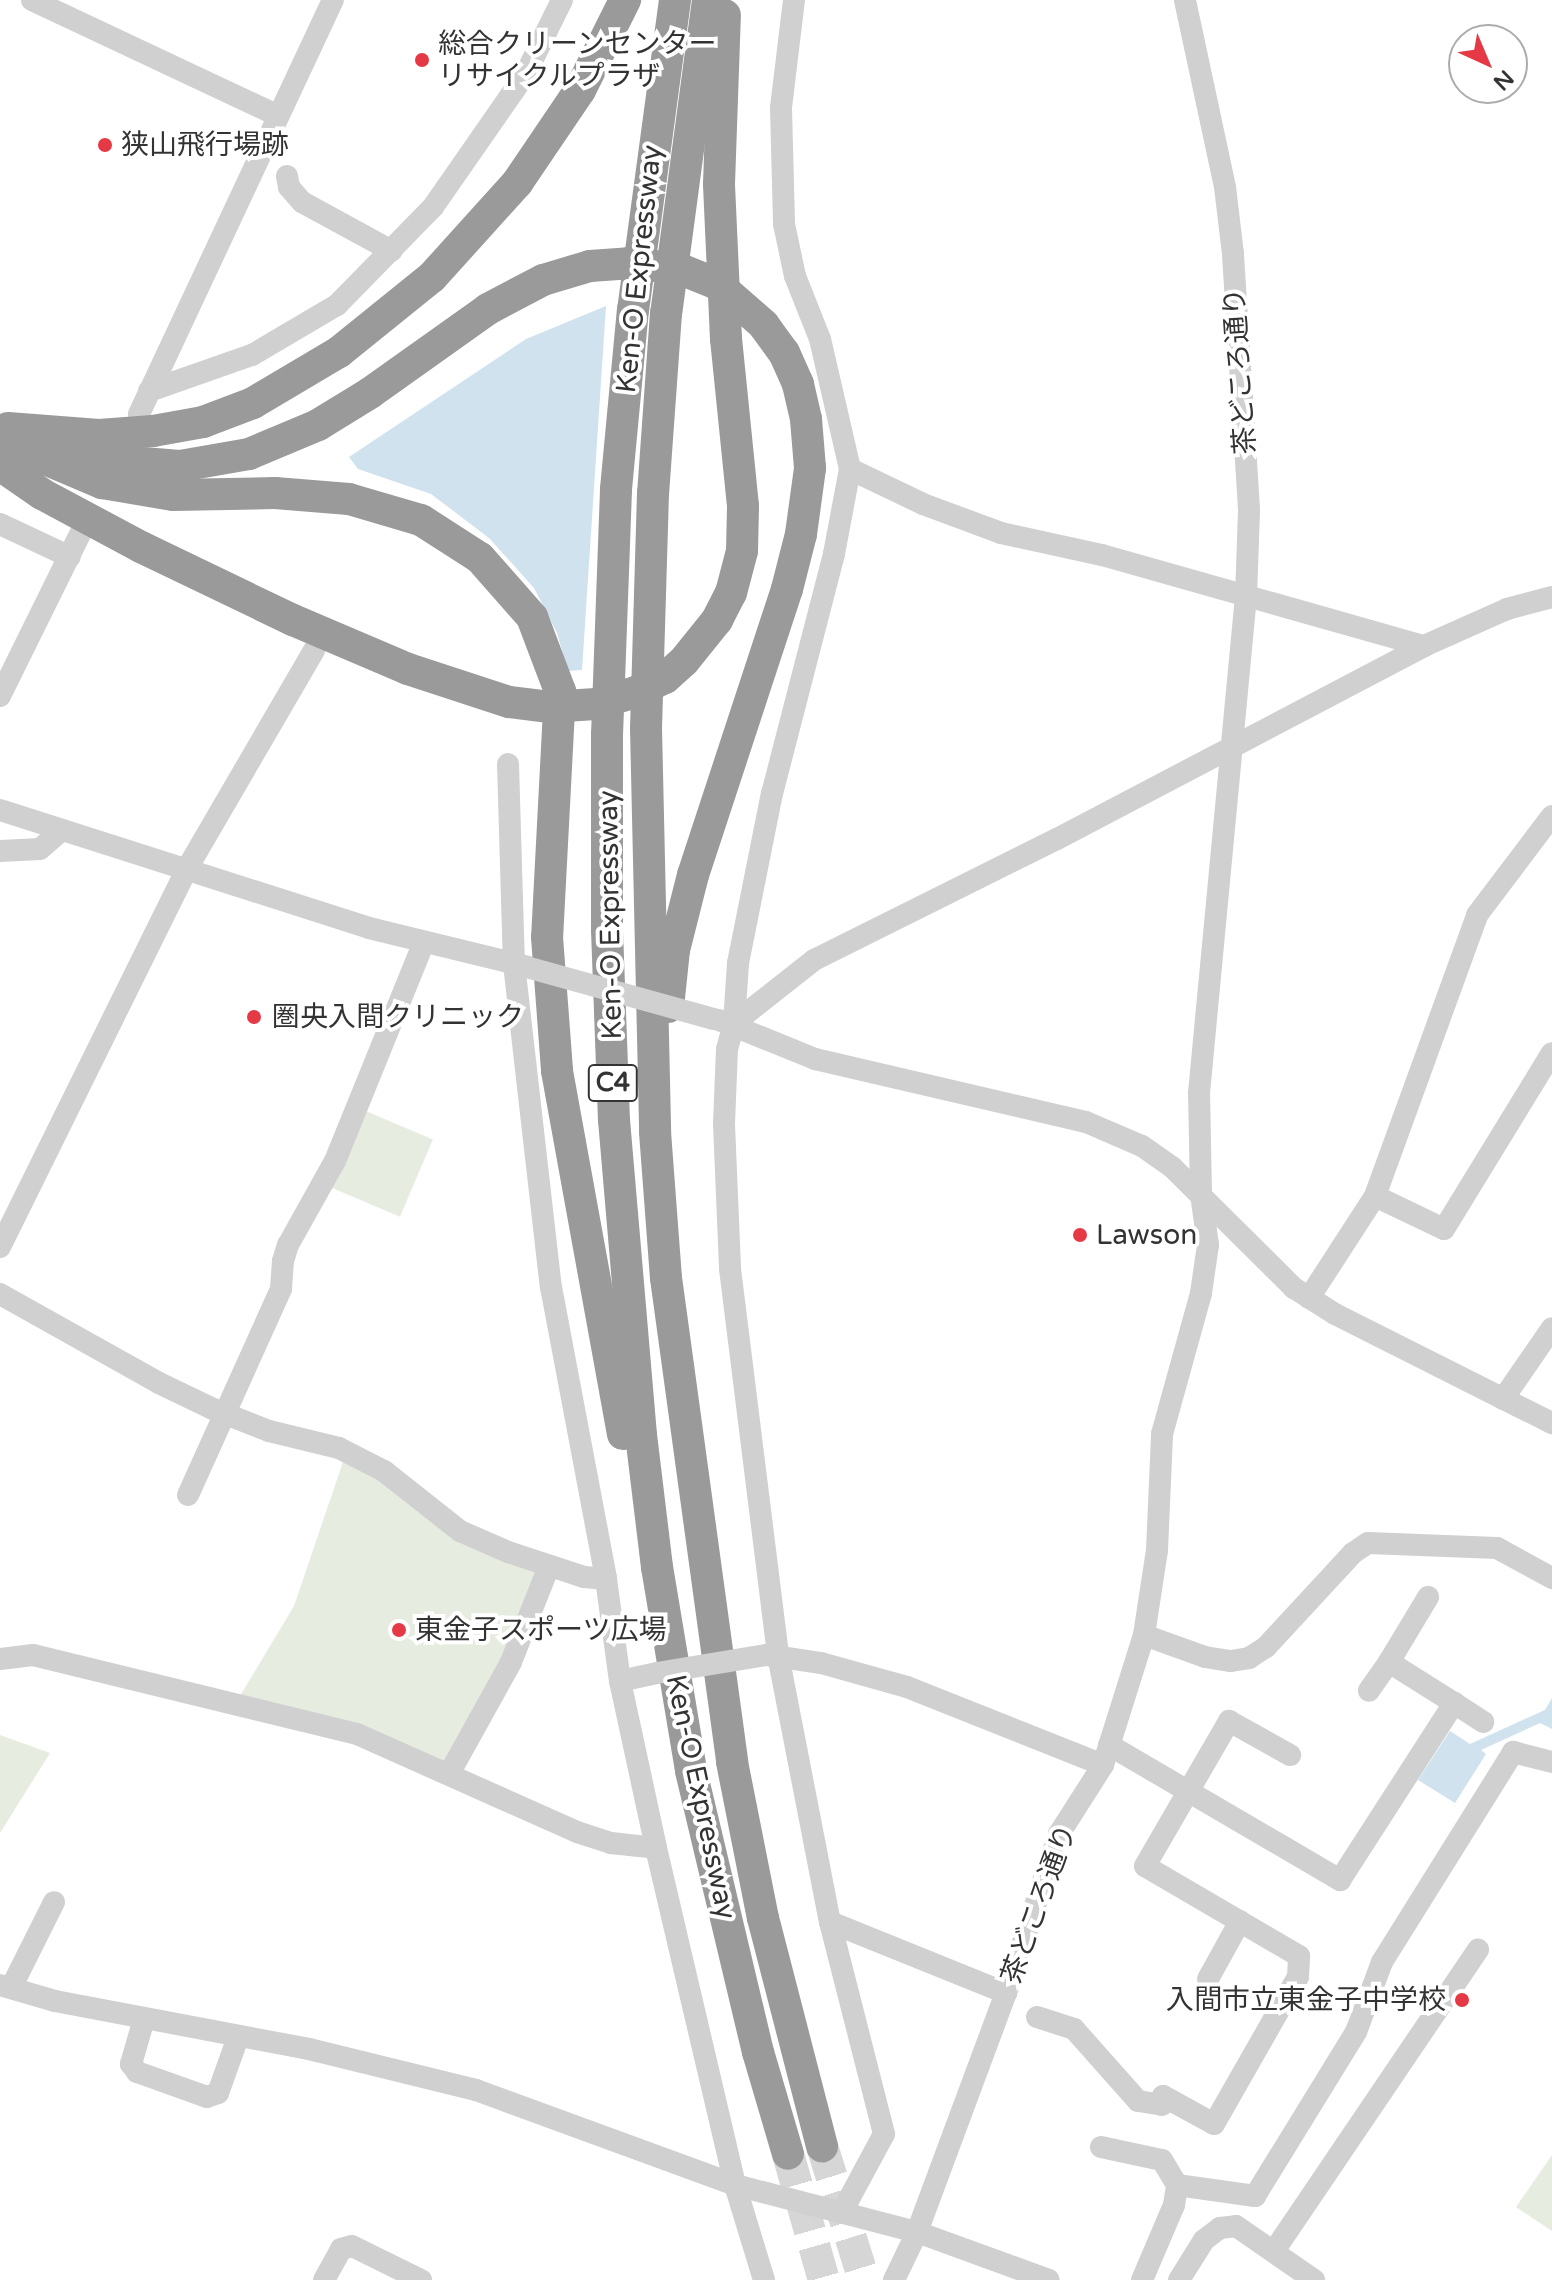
<!DOCTYPE html>
<html>
<head>
<meta charset="utf-8">
<style>
	body { margin:0 }
	#map { position:relative; width:1552px; height:2280px; overflow:hidden; background:#fff; font-family:"Varela Round","Noto Sans JP",sans-serif }
	div>[style] { position:absolute }
	[style*='--x'] { left:calc(var(--x)*1px); top:calc(var(--y)*1px); width:calc(var(--w)*1px); rotate:calc(var(--a)*1deg) }
	.green>* { inset:0; background:#e6ecdf; transform-origin:0 0 }
	.water>* { inset:0; background:#cfe2ee }
	.highway-tunnel>* { height:32px; margin-top:-16px; transform-origin:0; background:repeating-linear-gradient(90deg,#d6d6d6 0 32px,transparent 0 48px) }
	.minor>* { height:22px; margin:-11px; padding:0 11px; transform-origin:11px; border-radius:11px; background:#d0d0d0 }
	.highway>* { height:32px; margin:-16px; padding:0 16px; transform-origin:16px; border-radius:16px; background:#9a9a9a }
	.minor-bridge>* { height:22px; margin:-11px; padding:0 11px; transform-origin:11px; border-radius:11px; background:#d0d0d0 }
	.highway-bridge>* { height:32px; margin:-16px; padding:0 16px; transform-origin:16px; border-radius:16px; background:#9a9a9a }
	.dots>* { width:22px; height:22px; translate:-50% -50%; box-sizing:border-box; border:4px solid #fff; border-radius:50% }
	span { translate:-50% -50%; white-space:nowrap; text-align:center; line-height:1.15; -webkit-text-stroke:8px #fff; paint-order:stroke }
	.shield-label span { padding:2px 6px; background:#fff; border:2px solid; border-radius:6px; -webkit-text-stroke-width:0 }
	.shield-label { font-size:26px; color:#333; font-weight:700 }
	.poi-label { font-size:28px; color:#333 }
	.left { translate:0 -50%; text-align:left }
	.right { translate:-100% -50%; text-align:right }
	.street-label { font-size:28px; color:#333 }
	.north { position:absolute; left:1448px; top:24px; width:80px; height:80px; box-sizing:border-box; background:#fff; border:2px solid #adadad; border-radius:50%; rotate:136deg; font-size:22px; font-weight:700; line-height:32px; text-align:center; color:#333 }
	.north::after { content:''; display:block; margin:auto; width:28px; height:36px; background:#e63946; clip-path:polygon(50% 0,100% 100%,50% 72%,0 100%) }
</style>
</head>
<body>
<div id="map">
	<div class="green">
		<i style="left:361px;top:1109px;width:78px;height:84px;rotate:23deg"></i>
		<i style="clip-path:polygon(344px 1459px,537px 1567px,507px 1655px,450px 1760px,438px 1765px,237px 1701px,294px 1606px)"></i>
		<i style="clip-path:polygon(0 1735px,50px 1753px,0 1833px)"></i>
		<i style="clip-path:polygon(1552px 2155px,1552px 2231px,1516px 2207px)"></i>
	</div>
	<div class="water">
		<i style="clip-path:polygon(606px 306px,582px 670px,568px 671px,557px 633px,534px 588px,489px 538px,431px 494px,358px 469px,349px 457px,526px 339px)"></i>
		<i style="clip-path:polygon(1552px 1698px,1552px 1729px,1540px 1723px,1481px 1750px,1486px 1754px,1455px 1803px,1418px 1780px,1450px 1731px,1470px 1744px,1545px 1710px)"></i>
	</div>
	<div class="highway-tunnel">
		<i style="--x:822;--y:2146;--w:140;--a:72.6"></i>
		<i style="--x:788;--y:2154;--w:131;--a:74.1"></i>
	</div>
	<div class="minor">
		<i style="--x:32;--y:0;--w:272;--a:25.2"></i>
		<i style="--x:794;--y:0;--w:109;--a:96.9"></i>
		<i style="--x:781;--y:108;--w:116;--a:88.5"></i>
		<i style="--x:784;--y:224;--w:53;--a:78.1"></i>
		<i style="--x:795;--y:276;--w:68;--a:68.4"></i>
		<i style="--x:820;--y:339;--w:133;--a:77"></i>
		<i style="--x:850;--y:469;--w:86;--a:100.7"></i>
		<i style="--x:834;--y:554;--w:247;--a:104.5"></i>
		<i style="--x:772;--y:793;--w:173;--a:101.3"></i>
		<i style="--x:738;--y:963;--w:60;--a:93.8"></i>
		<i style="--x:734;--y:1023;--w:27;--a:105"></i>
		<i style="--x:727;--y:1049;--w:75;--a:92.3"></i>
		<i style="--x:724;--y:1124;--w:145;--a:87.6"></i>
		<i style="--x:730;--y:1269;--w:389;--a:82.9"></i>
		<i style="--x:778;--y:1655;--w:272;--a:79"></i>
		<i style="--x:830;--y:1922;--w:219;--a:75.7"></i>
		<i style="--x:884;--y:2134;--w:89;--a:118.3"></i>
		<i style="--x:287;--y:176;--w:11;--a:80"></i>
		<i style="--x:289;--y:187;--w:20;--a:49"></i>
		<i style="--x:302;--y:202;--w:102;--a:28.6"></i>
		<i style="--x:149;--y:391;--w:109;--a:-19.3"></i>
		<i style="--x:252;--y:355;--w:99;--a:-30.5"></i>
		<i style="--x:337;--y:305;--w:137;--a:-45.6"></i>
		<i style="--x:433;--y:207;--w:163;--a:-55.2"></i>
		<i style="--x:526;--y:73;--w:81;--a:-63.7"></i>
		<i style="--x:139;--y:414;--w:457;--a:-64.9"></i>
		<i style="--x:850;--y:469;--w:81;--a:25.6"></i>
		<i style="--x:923;--y:504;--w:83;--a:20.4"></i>
		<i style="--x:1001;--y:533;--w:103;--a:12.3"></i>
		<i style="--x:1102;--y:555;--w:335;--a:15.8"></i>
		<i style="--x:0;--y:524;--w:77;--a:25.2"></i>
		<i style="--x:0;--y:696;--w:183;--a:-63.7"></i>
		<i style="--x:508;--y:764;--w:200;--a:88.3"></i>
		<i style="--x:514;--y:964;--w:325;--a:83.5"></i>
		<i style="--x:551;--y:1287;--w:297;--a:79.3"></i>
		<i style="--x:606;--y:1579;--w:103;--a:82.2"></i>
		<i style="--x:620;--y:1681;--w:171;--a:77.8"></i>
		<i style="--x:656;--y:1848;--w:346;--a:76.8"></i>
		<i style="--x:735;--y:2185;--w:99;--a:73"></i>
		<i style="--x:0;--y:810;--w:387;--a:17.7"></i>
		<i style="--x:369;--y:928;--w:165;--a:13.7"></i>
		<i style="--x:0;--y:851;--w:40;--a:-2.9"></i>
		<i style="--x:40;--y:849;--w:29;--a:-41"></i>
		<i style="--x:719;--y:1020;--w:104;--a:22.1"></i>
		<i style="--x:815;--y:1059;--w:278;--a:13.1"></i>
		<i style="--x:1086;--y:1122;--w:61;--a:23.2"></i>
		<i style="--x:1142;--y:1146;--w:37;--a:35"></i>
		<i style="--x:1172;--y:1167;--w:172;--a:44.8"></i>
		<i style="--x:1294;--y:1288;--w:49;--a:32.4"></i>
		<i style="--x:1335;--y:1314;--w:243;--a:26.7"></i>
		<i style="--x:734;--y:1023;--w:102;--a:-38.2"></i>
		<i style="--x:814;--y:960;--w:271;--a:-26.5"></i>
		<i style="--x:1057;--y:839;--w:415;--a:-27.7"></i>
		<i style="--x:1424;--y:646;--w:91;--a:-24"></i>
		<i style="--x:1507;--y:609;--w:47;--a:-14.9"></i>
		<i style="--x:1375;--y:1196;--w:299;--a:-70"></i>
		<i style="--x:1477;--y:915;--w:124;--a:-52.9"></i>
		<i style="--x:0;--y:1247;--w:418;--a:-63.7"></i>
		<i style="--x:185;--y:872;--w:257;--a:-59.8"></i>
		<i style="--x:0;--y:1294;--w:182;--a:29.2"></i>
		<i style="--x:159;--y:1383;--w:60;--a:25.7"></i>
		<i style="--x:213;--y:1409;--w:60;--a:21.4"></i>
		<i style="--x:269;--y:1431;--w:72;--a:13.7"></i>
		<i style="--x:339;--y:1448;--w:51;--a:27.1"></i>
		<i style="--x:384;--y:1471;--w:97;--a:38.3"></i>
		<i style="--x:460;--y:1531;--w:52;--a:23.6"></i>
		<i style="--x:508;--y:1552;--w:80;--a:18.2"></i>
		<i style="--x:584;--y:1577;--w:22;--a:5"></i>
		<i style="--x:1309;--y:1298;--w:121;--a:-57.1"></i>
		<i style="--x:1375;--y:1196;--w:76;--a:25.6"></i>
		<i style="--x:1444;--y:1229;--w:206;--a:-58.5"></i>
		<i style="--x:1503;--y:1399;--w:86;--a:-55.4"></i>
		<i style="--x:188;--y:1495;--w:226;--a:-65.7"></i>
		<i style="--x:281;--y:1289;--w:28;--a:-86"></i>
		<i style="--x:283;--y:1261;--w:17;--a:-73"></i>
		<i style="--x:288;--y:1245;--w:96;--a:-60.8"></i>
		<i style="--x:335;--y:1161;--w:236;--a:-67.9"></i>
		<i style="--x:1144;--y:1635;--w:65;--a:19.8"></i>
		<i style="--x:1205;--y:1657;--w:26;--a:9"></i>
		<i style="--x:1231;--y:1661;--w:18;--a:-9"></i>
		<i style="--x:1249;--y:1658;--w:20;--a:-33"></i>
		<i style="--x:1266;--y:1647;--w:128;--a:-47.2"></i>
		<i style="--x:1353;--y:1553;--w:18;--a:-34"></i>
		<i style="--x:1368;--y:1543;--w:129;--a:2.2"></i>
		<i style="--x:1497;--y:1548;--w:63;--a:28.6"></i>
		<i style="--x:767;--y:1655;--w:55;--a:8.4"></i>
		<i style="--x:821;--y:1663;--w:89;--a:15.6"></i>
		<i style="--x:907;--y:1687;--w:211;--a:21.7"></i>
		<i style="--x:0;--y:1659;--w:33;--a:-7"></i>
		<i style="--x:33;--y:1655;--w:333;--a:13.7"></i>
		<i style="--x:357;--y:1734;--w:241;--a:24"></i>
		<i style="--x:577;--y:1832;--w:36;--a:18"></i>
		<i style="--x:611;--y:1843;--w:45;--a:6.3"></i>
		<i style="--x:1389;--y:1662;--w:76;--a:-59"></i>
		<i style="--x:620;--y:1681;--w:38;--a:-12"></i>
		<i style="--x:1454;--y:1703;--w:35;--a:33"></i>
		<i style="--x:1109;--y:1745;--w:268;--a:30.3"></i>
		<i style="--x:1340;--y:1880;--w:211;--a:-57.2"></i>
		<i style="--x:1454;--y:1703;--w:77;--a:-147.8"></i>
		<i style="--x:1389;--y:1662;--w:35;--a:125"></i>
		<i style="--x:449;--y:1774;--w:128;--a:-61"></i>
		<i style="--x:511;--y:1662;--w:103;--a:-68.4"></i>
		<i style="--x:830;--y:1922;--w:190;--a:22"></i>
		<i style="--x:1208;--y:1979;--w:66;--a:-61.1"></i>
		<i style="--x:0;--y:1985;--w:57;--a:16.2"></i>
		<i style="--x:55;--y:2001;--w:258;--a:10.7"></i>
		<i style="--x:309;--y:2049;--w:172;--a:13.8"></i>
		<i style="--x:476;--y:2090;--w:276;--a:20.1"></i>
		<i style="--x:735;--y:2185;--w:188;--a:14.5"></i>
		<i style="--x:917;--y:2232;--w:140;--a:20"></i>
		<i style="--x:11;--y:1988;--w:96;--a:-63.4"></i>
		<i style="--x:1037;--y:2017;--w:39;--a:18"></i>
		<i style="--x:1074;--y:2029;--w:96;--a:48.4"></i>
		<i style="--x:1138;--y:2101;--w:24;--a:9"></i>
		<i style="--x:1162;--y:2105;--w:9;--a:-84"></i>
		<i style="--x:1163;--y:2096;--w:58;--a:28.8"></i>
		<i style="--x:1214;--y:2124;--w:169;--a:-60.3"></i>
		<i style="--x:1298;--y:1977;--w:21;--a:-87"></i>
		<i style="--x:1299;--y:1956;--w:178;--a:-149.7"></i>
		<i style="--x:1145;--y:1866;--w:168;--a:-59.9"></i>
		<i style="--x:1229;--y:1721;--w:70;--a:29.1"></i>
		<i style="--x:144;--y:2019;--w:47;--a:106.1"></i>
		<i style="--x:131;--y:2064;--w:10;--a:53"></i>
		<i style="--x:137;--y:2072;--w:74;--a:19.7"></i>
		<i style="--x:207;--y:2097;--w:12;--a:-20"></i>
		<i style="--x:218;--y:2093;--w:59;--a:-70.3"></i>
		<i style="--x:1101;--y:2147;--w:62;--a:12"></i>
		<i style="--x:1162;--y:2160;--w:29;--a:59"></i>
		<i style="--x:1274;--y:2251;--w:364;--a:-55.9"></i>
		<i style="--x:324;--y:2280;--w:35;--a:-61"></i>
		<i style="--x:341;--y:2249;--w:11;--a:-15"></i>
		<i style="--x:352;--y:2246;--w:77;--a:26.2"></i>
		<i style="--x:894;--y:2280;--w:53;--a:-64.4"></i>
		<i style="--x:917;--y:2232;--w:255;--a:-69.6"></i>
		<i style="--x:1006;--y:1993;--w:168;--a:-71.6"></i>
		<i style="--x:1059;--y:1834;--w:82;--a:-57.5"></i>
		<i style="--x:1103;--y:1765;--w:136;--a:-72.5"></i>
		<i style="--x:1144;--y:1635;--w:86;--a:-81.3"></i>
		<i style="--x:1157;--y:1550;--w:116;--a:-87.5"></i>
		<i style="--x:1162;--y:1434;--w:146;--a:-74.5"></i>
		<i style="--x:1201;--y:1293;--w:49;--a:-81.7"></i>
		<i style="--x:1208;--y:1245;--w:51;--a:-97.8"></i>
		<i style="--x:1201;--y:1194;--w:101;--a:-91.1"></i>
		<i style="--x:1199;--y:1093;--w:498;--a:-84.6"></i>
		<i style="--x:1246;--y:597;--w:88;--a:-88"></i>
		<i style="--x:1249;--y:509;--w:256;--a:-93.6"></i>
		<i style="--x:1233;--y:254;--w:67;--a:-96.8"></i>
		<i style="--x:1225;--y:187;--w:191;--a:-102.1"></i>
		<i style="--x:1142;--y:2280;--w:82;--a:-66.9"></i>
		<i style="--x:1174;--y:2205;--w:20;--a:-81"></i>
		<i style="--x:1177;--y:2185;--w:79;--a:8"></i>
		<i style="--x:1255;--y:2196;--w:193;--a:-58.4"></i>
		<i style="--x:1356;--y:2032;--w:75;--a:-69.6"></i>
		<i style="--x:1382;--y:1962;--w:248;--a:-58"></i>
		<i style="--x:1513;--y:1752;--w:40;--a:14.4"></i>
		<i style="--x:1179;--y:2280;--w:47;--a:-58"></i>
		<i style="--x:1204;--y:2240;--w:20;--a:-37"></i>
		<i style="--x:1220;--y:2228;--w:16;--a:-7"></i>
		<i style="--x:1236;--y:2226;--w:95;--a:34.7"></i>
	</div>
	<div class="highway">
		<i style="--x:675;--y:0;--w:312;--a:97.7"></i>
		<i style="--x:633;--y:309;--w:182;--a:95.4"></i>
		<i style="--x:616;--y:490;--w:244;--a:92.1"></i>
		<i style="--x:607;--y:734;--w:196;--a:90"></i>
		<i style="--x:607;--y:930;--w:190;--a:87.9"></i>
		<i style="--x:614;--y:1120;--w:316;--a:85.1"></i>
		<i style="--x:641;--y:1435;--w:133;--a:83.1"></i>
		<i style="--x:657;--y:1567;--w:207;--a:80.5"></i>
		<i style="--x:691;--y:1771;--w:289;--a:76.6"></i>
		<i style="--x:758;--y:2052;--w:106;--a:73.6"></i>
		<i style="--x:708;--y:0;--w:316;--a:97.6"></i>
		<i style="--x:666;--y:313;--w:180;--a:94.1"></i>
		<i style="--x:653;--y:493;--w:235;--a:91.7"></i>
		<i style="--x:646;--y:728;--w:404;--a:88.7"></i>
		<i style="--x:655;--y:1132;--w:146;--a:85.7"></i>
		<i style="--x:666;--y:1278;--w:488;--a:82.2"></i>
		<i style="--x:732;--y:1762;--w:159;--a:78.8"></i>
		<i style="--x:763;--y:1918;--w:236;--a:75.5"></i>
		<i style="--x:8;--y:428;--w:91;--a:4.4"></i>
		<i style="--x:99;--y:435;--w:54;--a:-4.2"></i>
		<i style="--x:153;--y:431;--w:51;--a:-10.2"></i>
		<i style="--x:203;--y:422;--w:53;--a:-20.8"></i>
		<i style="--x:253;--y:403;--w:100;--a:-30.7"></i>
		<i style="--x:339;--y:352;--w:119;--a:-38.9"></i>
		<i style="--x:432;--y:277;--w:127;--a:-47.9"></i>
		<i style="--x:517;--y:183;--w:112;--a:-55.9"></i>
		<i style="--x:580;--y:90;--w:101;--a:-63.4"></i>
		<i style="--x:0;--y:440;--w:111;--a:22.9"></i>
		<i style="--x:102;--y:483;--w:72;--a:9.6"></i>
		<i style="--x:173;--y:495;--w:102;--a:-1.1"></i>
		<i style="--x:275;--y:493;--w:74;--a:4.6"></i>
		<i style="--x:349;--y:499;--w:75;--a:16.3"></i>
		<i style="--x:421;--y:520;--w:70;--a:32.8"></i>
		<i style="--x:480;--y:558;--w:79;--a:48.6"></i>
		<i style="--x:532;--y:617;--w:79;--a:69.3"></i>
		<i style="--x:560;--y:691;--w:246;--a:93"></i>
		<i style="--x:547;--y:937;--w:134;--a:85.7"></i>
		<i style="--x:557;--y:1071;--w:369;--a:79.7"></i>
		<i style="--x:62;--y:450;--w:22;--a:22"></i>
		<i style="--x:82;--y:458;--w:98;--a:4.7"></i>
		<i style="--x:180;--y:466;--w:70;--a:-9.9"></i>
		<i style="--x:249;--y:454;--w:75;--a:-22.8"></i>
		<i style="--x:318;--y:425;--w:61;--a:-31.6"></i>
		<i style="--x:370;--y:393;--w:145;--a:-35.4"></i>
		<i style="--x:488;--y:309;--w:62;--a:-27.8"></i>
		<i style="--x:543;--y:280;--w:49;--a:-16.6"></i>
		<i style="--x:0;--y:465;--w:51;--a:34.6"></i>
		<i style="--x:42;--y:494;--w:112;--a:28.2"></i>
		<i style="--x:141;--y:547;--w:169;--a:25.7"></i>
		<i style="--x:293;--y:620;--w:125;--a:23.1"></i>
		<i style="--x:408;--y:669;--w:106;--a:18.1"></i>
		<i style="--x:684;--y:661;--w:53;--a:-51.2"></i>
		<i style="--x:717;--y:620;--w:30;--a:-63"></i>
		<i style="--x:731;--y:593;--w:43;--a:-75.3"></i>
		<i style="--x:742;--y:551;--w:45;--a:-88.7"></i>
		<i style="--x:743;--y:506;--w:168;--a:-95.8"></i>
		<i style="--x:726;--y:339;--w:155;--a:-92.6"></i>
		<i style="--x:719;--y:184;--w:169;--a:-88"></i>
		<i style="--x:668;--y:1007;--w:57;--a:-84"></i>
		<i style="--x:674;--y:950;--w:77;--a:-75.8"></i>
		<i style="--x:693;--y:875;--w:301;--a:-71.8"></i>
		<i style="--x:787;--y:589;--w:57;--a:-75.7"></i>
		<i style="--x:801;--y:534;--w:67;--a:-82.2"></i>
		<i style="--x:810;--y:468;--w:49;--a:-94.7"></i>
		<i style="--x:806;--y:419;--w:36;--a:-103"></i>
		<i style="--x:798;--y:384;--w:34;--a:-114"></i>
		<i style="--x:784;--y:353;--w:34;--a:-126"></i>
	</div>
	<div class="minor-bridge">
		<i style="--x:530;--y:968;--w:191;--a:15.5"></i>
		<i style="--x:657;--y:1673;--w:110;--a:-9.4"></i>
	</div>
	<div class="highway-bridge">
		<i style="--x:590;--y:266;--w:39;--a:-4"></i>
		<i style="--x:629;--y:263;--w:51;--a:6.7"></i>
		<i style="--x:680;--y:269;--w:40;--a:22"></i>
		<i style="--x:717;--y:284;--w:62;--a:41.1"></i>
		<i style="--x:509;--y:702;--w:39;--a:7"></i>
		<i style="--x:548;--y:707;--w:48;--a:-3.6"></i>
		<i style="--x:596;--y:704;--w:42;--a:-16.7"></i>
		<i style="--x:636;--y:692;--w:32;--a:-26"></i>
		<i style="--x:665;--y:678;--w:25;--a:-42"></i>
	</div>
	<div class="dots">
		<i style="left:422px;top:60px;background:#e63946"></i>
		<i style="left:105px;top:145px;background:#e63946"></i>
		<i style="left:254px;top:1017px;background:#e63946"></i>
		<i style="left:1080px;top:1235px;background:#e63946"></i>
		<i style="left:399px;top:1630px;background:#e63946"></i>
		<i style="left:1462px;top:2000px;background:#e63946"></i>
	</div>
	<div class="shield-label">
		<span style="left:613px;top:1083px">C4</span>
	</div>
	<div class="poi-label">
		<span class="left" style="left:438px;top:60px">総合クリーンセンター<br>リサイクルプラザ</span>
		<span class="left" style="left:121px;top:145px">狭山飛行場跡</span>
		<span class="left" style="left:272px;top:1017px">圏央入間クリニック</span>
		<span class="left" style="left:1096px;top:1235px">Lawson</span>
		<span class="left" style="left:415px;top:1630px">東金子スポーツ広場</span>
		<span class="right" style="left:1446px;top:2000px">入間市立東金子中学校</span>
	</div>
	<div class="street-label">
		<span style="left:639px;top:269px;rotate:-84deg">Ken-O Expressway</span>
		<span style="left:1240px;top:371px;rotate:-94deg">茶どころ通り</span>
		<span style="left:610px;top:915px;rotate:-91deg">Ken-O Expressway</span>
		<span style="left:701px;top:1797px;rotate:78deg">Ken-O Expressway</span>
		<span style="left:1039px;top:1904px;rotate:-70deg">茶どころ通り</span>
	</div>
	<div class="north">N</div>
</div>
</body>
</html>
